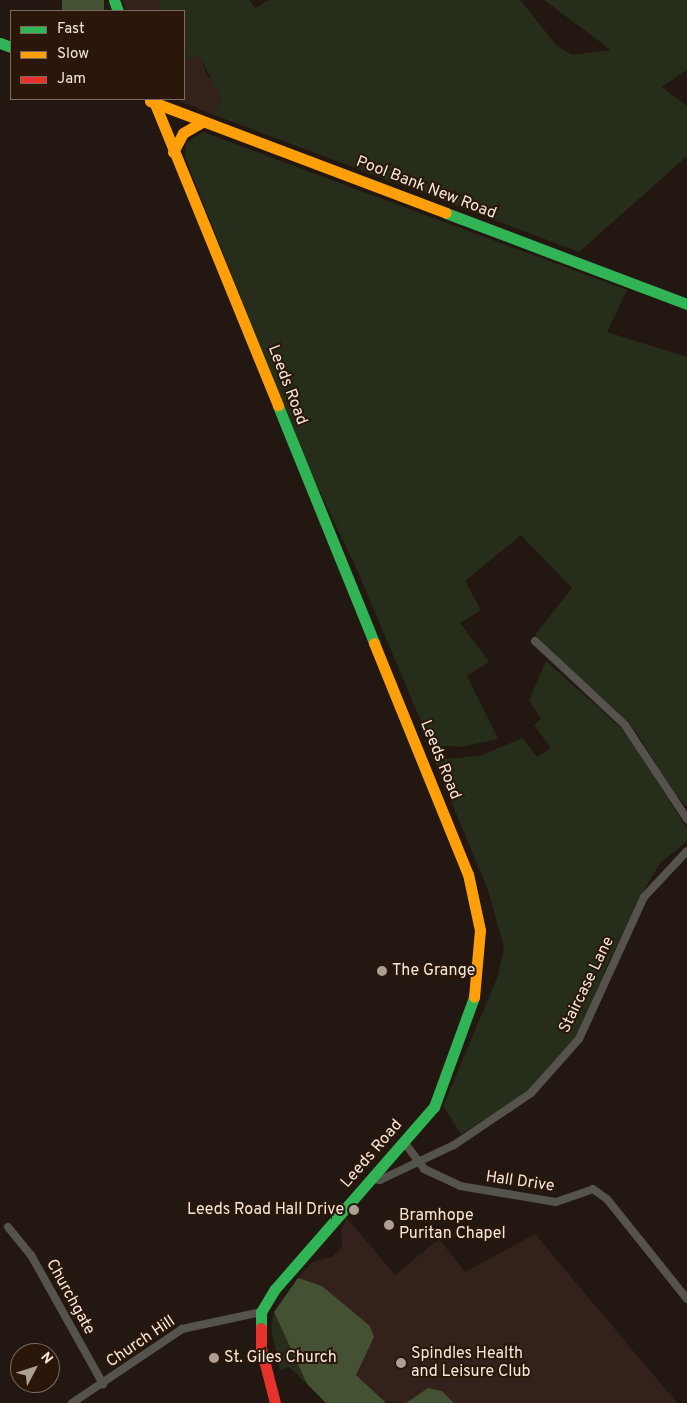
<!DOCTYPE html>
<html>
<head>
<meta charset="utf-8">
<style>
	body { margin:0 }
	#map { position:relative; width:687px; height:1403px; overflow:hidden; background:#231811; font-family:Overpass,sans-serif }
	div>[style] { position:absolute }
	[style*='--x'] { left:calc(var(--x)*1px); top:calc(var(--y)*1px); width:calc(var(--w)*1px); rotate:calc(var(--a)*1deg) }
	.commercial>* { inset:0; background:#32221b }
	.green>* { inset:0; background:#262d1a }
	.forest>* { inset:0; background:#445133; transform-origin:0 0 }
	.street>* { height:8px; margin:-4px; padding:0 4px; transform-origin:4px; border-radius:4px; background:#56524c }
	.fast>* { height:11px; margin:-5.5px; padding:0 5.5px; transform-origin:5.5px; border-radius:5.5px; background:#30b455 }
	.slow>* { height:11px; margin:-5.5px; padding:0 5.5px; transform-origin:5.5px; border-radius:5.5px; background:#ff9f0a }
	.jam>* { height:11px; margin:-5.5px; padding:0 5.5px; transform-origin:5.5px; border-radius:5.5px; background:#e5322d }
	.dots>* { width:14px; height:14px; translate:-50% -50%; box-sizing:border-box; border:2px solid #2a170a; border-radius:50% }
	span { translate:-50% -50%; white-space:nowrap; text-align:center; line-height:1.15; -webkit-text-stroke:4px #2a170a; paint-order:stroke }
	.street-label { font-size:16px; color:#f4e7de }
	.poi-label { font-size:16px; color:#f4e7de }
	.left { translate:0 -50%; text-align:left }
	.right { translate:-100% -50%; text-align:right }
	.legend { position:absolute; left:10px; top:10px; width:175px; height:90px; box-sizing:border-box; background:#2a170a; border:1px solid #7b6a5f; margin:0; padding:6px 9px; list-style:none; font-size:15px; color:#f4e7de }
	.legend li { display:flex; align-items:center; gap:10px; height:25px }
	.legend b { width:25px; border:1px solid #7b6a5f }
	.north { position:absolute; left:10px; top:1343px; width:50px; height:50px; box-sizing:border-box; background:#2a170a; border:1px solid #7b6a5f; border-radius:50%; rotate:50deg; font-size:14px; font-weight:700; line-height:20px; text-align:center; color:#f4e7de }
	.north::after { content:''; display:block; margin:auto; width:18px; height:22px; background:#ab9f96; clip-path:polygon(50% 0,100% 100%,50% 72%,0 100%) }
</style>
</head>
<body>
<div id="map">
	<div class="commercial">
		<i style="clip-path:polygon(122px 0,158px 0,163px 11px,127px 11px)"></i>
		<i style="clip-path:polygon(184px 50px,188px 59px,199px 54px,208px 78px,212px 77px,222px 100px,214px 115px,175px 99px,184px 99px)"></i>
		<i style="clip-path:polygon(347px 1218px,395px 1275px,439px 1239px,465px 1272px,535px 1234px,677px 1403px,454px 1403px,442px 1391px,428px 1388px,406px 1403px,382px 1401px,356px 1375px,370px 1326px,298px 1278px,312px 1262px,332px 1257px,342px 1247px,341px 1230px)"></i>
	</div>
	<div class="green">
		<i style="clip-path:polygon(158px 0,249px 0,255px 8px,269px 0,520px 0,557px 46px,572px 55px,611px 50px,544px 0,687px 0,687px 69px,662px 87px,687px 106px,687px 156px,579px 252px,214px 115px,222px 100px,199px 55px,188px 59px,184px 50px,184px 11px,163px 11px)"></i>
		<i style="clip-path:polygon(203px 132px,627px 290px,607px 332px,687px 357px,687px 806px,673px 793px,637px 733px,535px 635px,572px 588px,521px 535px,465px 581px,481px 610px,460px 623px,489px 662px,467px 676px,498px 739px,461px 747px,431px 745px,358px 572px,306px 462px,185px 157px,186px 143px)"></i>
		<i style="clip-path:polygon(546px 661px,627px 733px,687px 829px,687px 841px,660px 863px,644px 890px,606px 967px,581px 1032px,526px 1094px,461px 1134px,443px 1106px,498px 976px,504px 947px,488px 890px,434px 760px,479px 756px,523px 738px,537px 757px,551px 748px,534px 725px,541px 719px,529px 700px)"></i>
		<i style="clip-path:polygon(274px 1312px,307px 1384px,289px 1367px,280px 1370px,271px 1328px)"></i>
	</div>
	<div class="forest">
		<i style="left:62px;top:0;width:42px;height:11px"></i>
		<i style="clip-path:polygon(298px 1278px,322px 1286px,370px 1326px,374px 1337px,356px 1375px,386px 1403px,326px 1403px,307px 1384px,274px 1312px)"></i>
		<i style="clip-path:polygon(428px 1388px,442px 1391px,454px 1403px,406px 1403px)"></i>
	</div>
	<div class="street">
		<i style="--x:535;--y:641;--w:123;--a:43"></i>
		<i style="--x:625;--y:725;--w:113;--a:56.6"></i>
		<i style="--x:404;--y:1142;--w:34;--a:53"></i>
		<i style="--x:424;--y:1169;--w:40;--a:25"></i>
		<i style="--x:460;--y:1186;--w:97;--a:9.5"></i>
		<i style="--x:556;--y:1202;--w:39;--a:-19"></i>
		<i style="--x:593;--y:1189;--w:17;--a:36"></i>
		<i style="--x:607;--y:1199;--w:128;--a:51.3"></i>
		<i style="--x:372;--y:1179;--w:8;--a:7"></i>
		<i style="--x:380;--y:1180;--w:82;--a:-25.3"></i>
		<i style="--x:454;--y:1145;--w:93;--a:-34"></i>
		<i style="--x:531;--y:1093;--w:72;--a:-48.4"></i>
		<i style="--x:579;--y:1039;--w:156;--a:-65.4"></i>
		<i style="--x:644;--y:897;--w:63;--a:-46.9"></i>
		<i style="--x:8;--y:1227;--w:36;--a:51"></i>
		<i style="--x:31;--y:1255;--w:148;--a:60.8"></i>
		<i style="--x:72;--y:1403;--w:133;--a:-33.9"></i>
		<i style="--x:182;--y:1329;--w:81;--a:-12.1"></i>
	</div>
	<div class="fast">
		<i style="--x:114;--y:0;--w:12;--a:70"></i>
		<i style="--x:0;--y:43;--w:12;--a:20"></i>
		<i style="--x:446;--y:213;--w:258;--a:20.7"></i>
		<i style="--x:278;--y:406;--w:256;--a:67.9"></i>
		<i style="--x:261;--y:1328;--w:16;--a:-90"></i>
		<i style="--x:261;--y:1312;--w:27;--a:-59"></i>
		<i style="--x:275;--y:1289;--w:242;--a:-48.9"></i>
		<i style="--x:434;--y:1107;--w:117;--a:-70"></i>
	</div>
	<div class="slow">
		<i style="--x:153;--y:99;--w:331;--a:67.8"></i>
		<i style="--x:150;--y:101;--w:316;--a:20.7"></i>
		<i style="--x:173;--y:152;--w:21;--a:-62"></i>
		<i style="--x:183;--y:133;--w:22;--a:-30"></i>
		<i style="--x:374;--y:643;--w:249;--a:67.9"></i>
		<i style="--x:468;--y:874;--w:57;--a:77.9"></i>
		<i style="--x:480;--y:930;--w:67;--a:95.1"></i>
	</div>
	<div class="jam">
		<i style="--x:261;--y:1328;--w:20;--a:90"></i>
		<i style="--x:261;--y:1348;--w:57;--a:75.7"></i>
	</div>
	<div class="dots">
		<i style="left:382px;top:971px;background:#ab9f96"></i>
		<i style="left:354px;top:1210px;background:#ab9f96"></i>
		<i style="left:389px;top:1225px;background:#ab9f96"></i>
		<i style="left:214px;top:1358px;background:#ab9f96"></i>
		<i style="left:401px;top:1363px;background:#ab9f96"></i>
	</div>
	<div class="street-label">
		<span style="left:426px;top:188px;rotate:21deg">Pool Bank New Road</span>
		<span style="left:287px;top:385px;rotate:69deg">Leeds Road</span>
		<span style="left:440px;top:760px;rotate:68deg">Leeds Road</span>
		<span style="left:587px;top:985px;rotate:-64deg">Staircase Lane</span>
		<span style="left:372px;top:1154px;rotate:-49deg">Leeds Road</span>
		<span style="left:520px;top:1182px;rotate:8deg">Hall Drive</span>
		<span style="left:70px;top:1297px;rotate:61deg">Churchgate</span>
		<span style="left:141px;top:1342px;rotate:-34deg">Church Hill</span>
	</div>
	<div class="poi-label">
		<span class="left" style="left:392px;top:971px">The Grange</span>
		<span class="right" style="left:344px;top:1210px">Leeds Road Hall Drive</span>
		<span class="left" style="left:399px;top:1225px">Bramhope<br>Puritan Chapel</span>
		<span class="left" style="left:411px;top:1363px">Spindles Health<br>and Leisure Club</span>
		<span class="left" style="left:224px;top:1358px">St. Giles Church</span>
	</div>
	<ul class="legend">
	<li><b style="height:6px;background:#30b455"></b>Fast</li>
	<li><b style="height:6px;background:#ff9f0a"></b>Slow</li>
	<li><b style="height:6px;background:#e5322d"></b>Jam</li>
	</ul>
	<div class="north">N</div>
</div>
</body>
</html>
